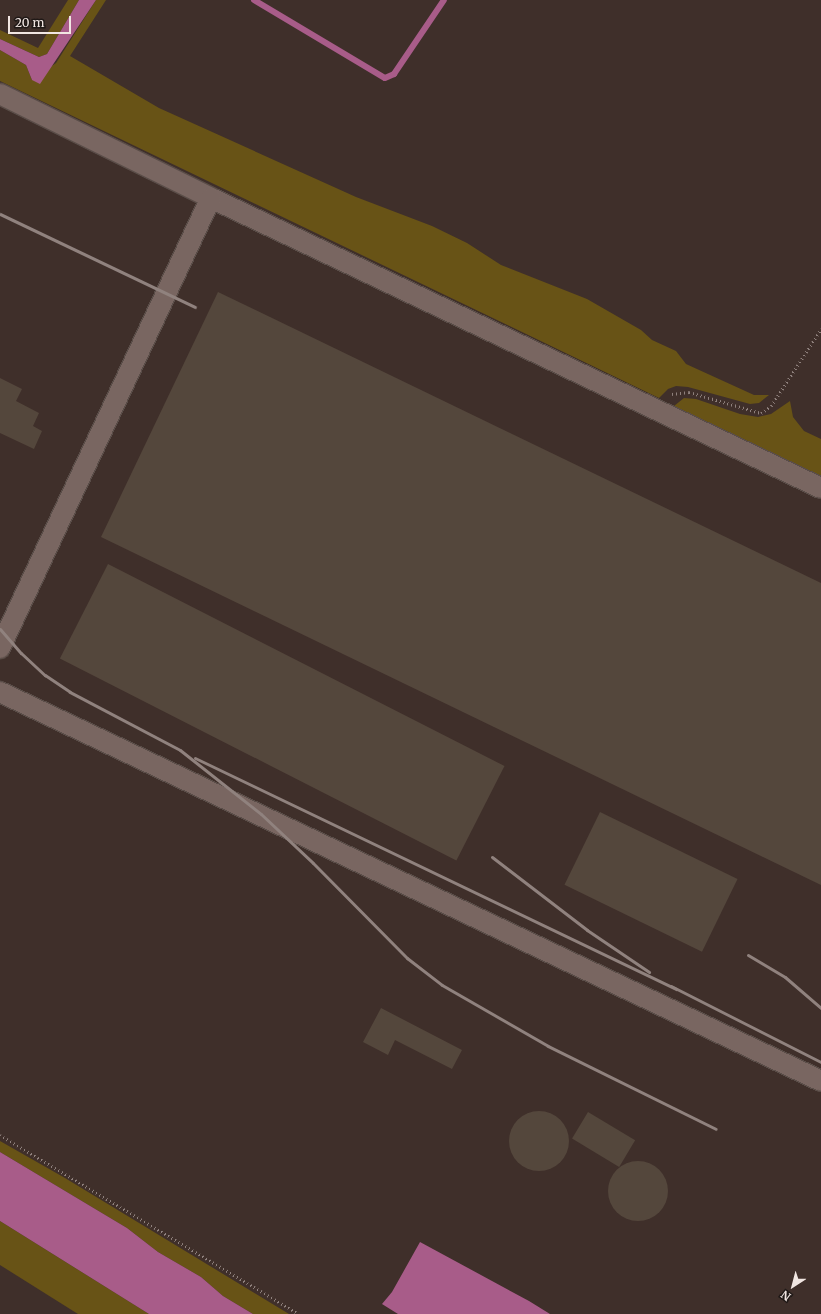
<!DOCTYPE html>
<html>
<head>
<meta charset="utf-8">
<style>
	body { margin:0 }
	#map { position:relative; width:821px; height:1314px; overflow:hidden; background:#3f2f2a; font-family:Merriweather,serif }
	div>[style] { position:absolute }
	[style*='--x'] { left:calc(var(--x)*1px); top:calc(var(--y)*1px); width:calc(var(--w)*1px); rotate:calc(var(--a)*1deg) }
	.green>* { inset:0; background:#685316 }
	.water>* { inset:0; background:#a85c89 }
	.stream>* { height:6px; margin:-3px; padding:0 3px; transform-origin:3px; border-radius:3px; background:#a85c89 }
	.building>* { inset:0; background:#54473c; transform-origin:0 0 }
	.round { border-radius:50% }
	.path>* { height:2.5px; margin-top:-1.25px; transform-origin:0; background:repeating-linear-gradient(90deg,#8e807c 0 1px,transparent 0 4px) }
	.roads { filter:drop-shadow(1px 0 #5a4d48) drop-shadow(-1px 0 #5a4d48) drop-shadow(0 1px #5a4d48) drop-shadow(0 -1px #5a4d48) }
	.street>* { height:20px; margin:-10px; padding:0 10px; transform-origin:10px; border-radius:10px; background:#796661 }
	.rail>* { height:3px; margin:-1.5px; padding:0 1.5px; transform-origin:1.5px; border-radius:1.5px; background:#90827e }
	span { translate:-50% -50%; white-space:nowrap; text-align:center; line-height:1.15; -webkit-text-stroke:3.5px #201917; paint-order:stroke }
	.north { position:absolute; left:773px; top:1266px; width:40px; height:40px; -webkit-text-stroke:3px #201917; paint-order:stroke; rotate:216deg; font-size:11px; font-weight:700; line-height:16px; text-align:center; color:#f1e6e2 }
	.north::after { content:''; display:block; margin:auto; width:14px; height:18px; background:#f1e6e2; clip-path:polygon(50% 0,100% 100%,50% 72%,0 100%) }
	.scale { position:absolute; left:8px; top:16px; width:63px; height:18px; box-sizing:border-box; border:2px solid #f1e6e2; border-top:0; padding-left:5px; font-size:12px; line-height:14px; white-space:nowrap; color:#f1e6e2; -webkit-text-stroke:3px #201917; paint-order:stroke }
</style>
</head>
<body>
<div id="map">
	<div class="green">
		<i style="clip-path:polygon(68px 0,79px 0,47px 54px,39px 57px,0 39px,0 30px,38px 48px)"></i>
		<i style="clip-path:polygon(96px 0,106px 0,70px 56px,159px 108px,356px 197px,432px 226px,467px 243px,501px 265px,587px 299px,641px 330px,652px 340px,676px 351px,686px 364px,754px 395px,769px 395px,759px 403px,750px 404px,688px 387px,676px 386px,668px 389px,659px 398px,0 81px,0 50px,26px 65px,32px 80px,56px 63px)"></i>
		<i style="clip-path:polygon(684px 398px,696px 399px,740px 414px,758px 417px,771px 414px,790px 401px,793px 417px,804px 431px,821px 439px,821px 476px,674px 406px)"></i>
		<i style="clip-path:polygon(0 1141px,65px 1178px,289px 1314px,253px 1314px,223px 1296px,201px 1277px,158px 1252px,127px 1228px,0 1152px)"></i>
		<i style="clip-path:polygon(0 1221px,149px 1314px,78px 1314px,0 1265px)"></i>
	</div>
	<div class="water">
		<i style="clip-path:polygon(79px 0,96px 0,40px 84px,32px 80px,26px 65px,0 50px,0 39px,39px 57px,47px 54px)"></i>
		<i style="clip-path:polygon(0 1152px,127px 1228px,158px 1252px,201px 1277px,223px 1296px,253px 1314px,149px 1314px,0 1221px)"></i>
		<i style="clip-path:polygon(420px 1242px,529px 1301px,550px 1314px,398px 1314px,382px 1304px,392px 1292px)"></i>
	</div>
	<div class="stream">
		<i style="--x:254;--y:0;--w:152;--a:30.8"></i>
		<i style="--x:385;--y:78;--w:10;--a:-24"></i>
		<i style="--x:394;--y:74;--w:89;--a:-56"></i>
	</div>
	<div class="building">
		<i style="clip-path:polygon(218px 292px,821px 583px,821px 885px,101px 537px)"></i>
		<i style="clip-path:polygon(0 378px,22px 389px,16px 401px,39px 413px,33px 426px,42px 431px,34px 449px,0 433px)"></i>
		<i style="left:108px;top:564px;width:445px;height:106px;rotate:27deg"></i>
		<i style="left:600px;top:812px;width:153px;height:81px;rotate:26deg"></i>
		<i style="clip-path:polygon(381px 1008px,462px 1050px,452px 1069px,395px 1040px,388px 1055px,363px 1042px)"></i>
		<i class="round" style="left:509px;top:1111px;width:60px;height:60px"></i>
		<i style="left:588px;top:1112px;width:55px;height:31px;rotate:31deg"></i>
		<i class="round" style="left:608px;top:1161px;width:60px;height:60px"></i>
	</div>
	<div class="path">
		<i style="--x:672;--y:394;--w:17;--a:-7"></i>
		<i style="--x:689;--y:392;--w:75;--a:16.3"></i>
		<i style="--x:761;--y:413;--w:12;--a:-35"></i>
		<i style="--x:771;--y:406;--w:92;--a:-57"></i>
		<i style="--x:0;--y:1135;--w:348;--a:30.9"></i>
	</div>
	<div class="roads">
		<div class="street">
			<i style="--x:0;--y:94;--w:235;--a:26.2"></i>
			<i style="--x:211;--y:198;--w:675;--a:25.43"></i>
			<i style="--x:0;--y:648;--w:497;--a:-64.9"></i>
			<i style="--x:0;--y:692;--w:908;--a:25.35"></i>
		</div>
	</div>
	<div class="rail">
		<i style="--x:0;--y:214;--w:216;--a:25.5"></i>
		<i style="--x:0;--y:629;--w:32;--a:49"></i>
		<i style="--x:21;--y:653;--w:33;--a:43"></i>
		<i style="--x:45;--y:675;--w:30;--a:34"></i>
		<i style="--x:70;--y:692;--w:124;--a:27.8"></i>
		<i style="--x:180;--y:750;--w:103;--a:38.3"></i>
		<i style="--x:261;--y:814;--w:71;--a:43.3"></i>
		<i style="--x:313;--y:863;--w:134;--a:45.3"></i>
		<i style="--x:407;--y:958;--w:44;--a:37.6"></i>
		<i style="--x:442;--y:985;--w:122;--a:29.9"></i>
		<i style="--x:548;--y:1046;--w:187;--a:26.3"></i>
		<i style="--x:195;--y:758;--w:534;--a:25.65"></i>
		<i style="--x:492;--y:857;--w:120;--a:37.5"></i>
		<i style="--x:587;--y:930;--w:75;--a:34.1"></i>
		<i style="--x:748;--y:955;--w:43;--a:30.7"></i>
		<i style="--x:785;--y:977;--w:48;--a:40.7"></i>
		<i style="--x:671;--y:986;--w:168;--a:26.9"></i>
	</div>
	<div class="north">N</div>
	<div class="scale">20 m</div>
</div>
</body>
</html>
